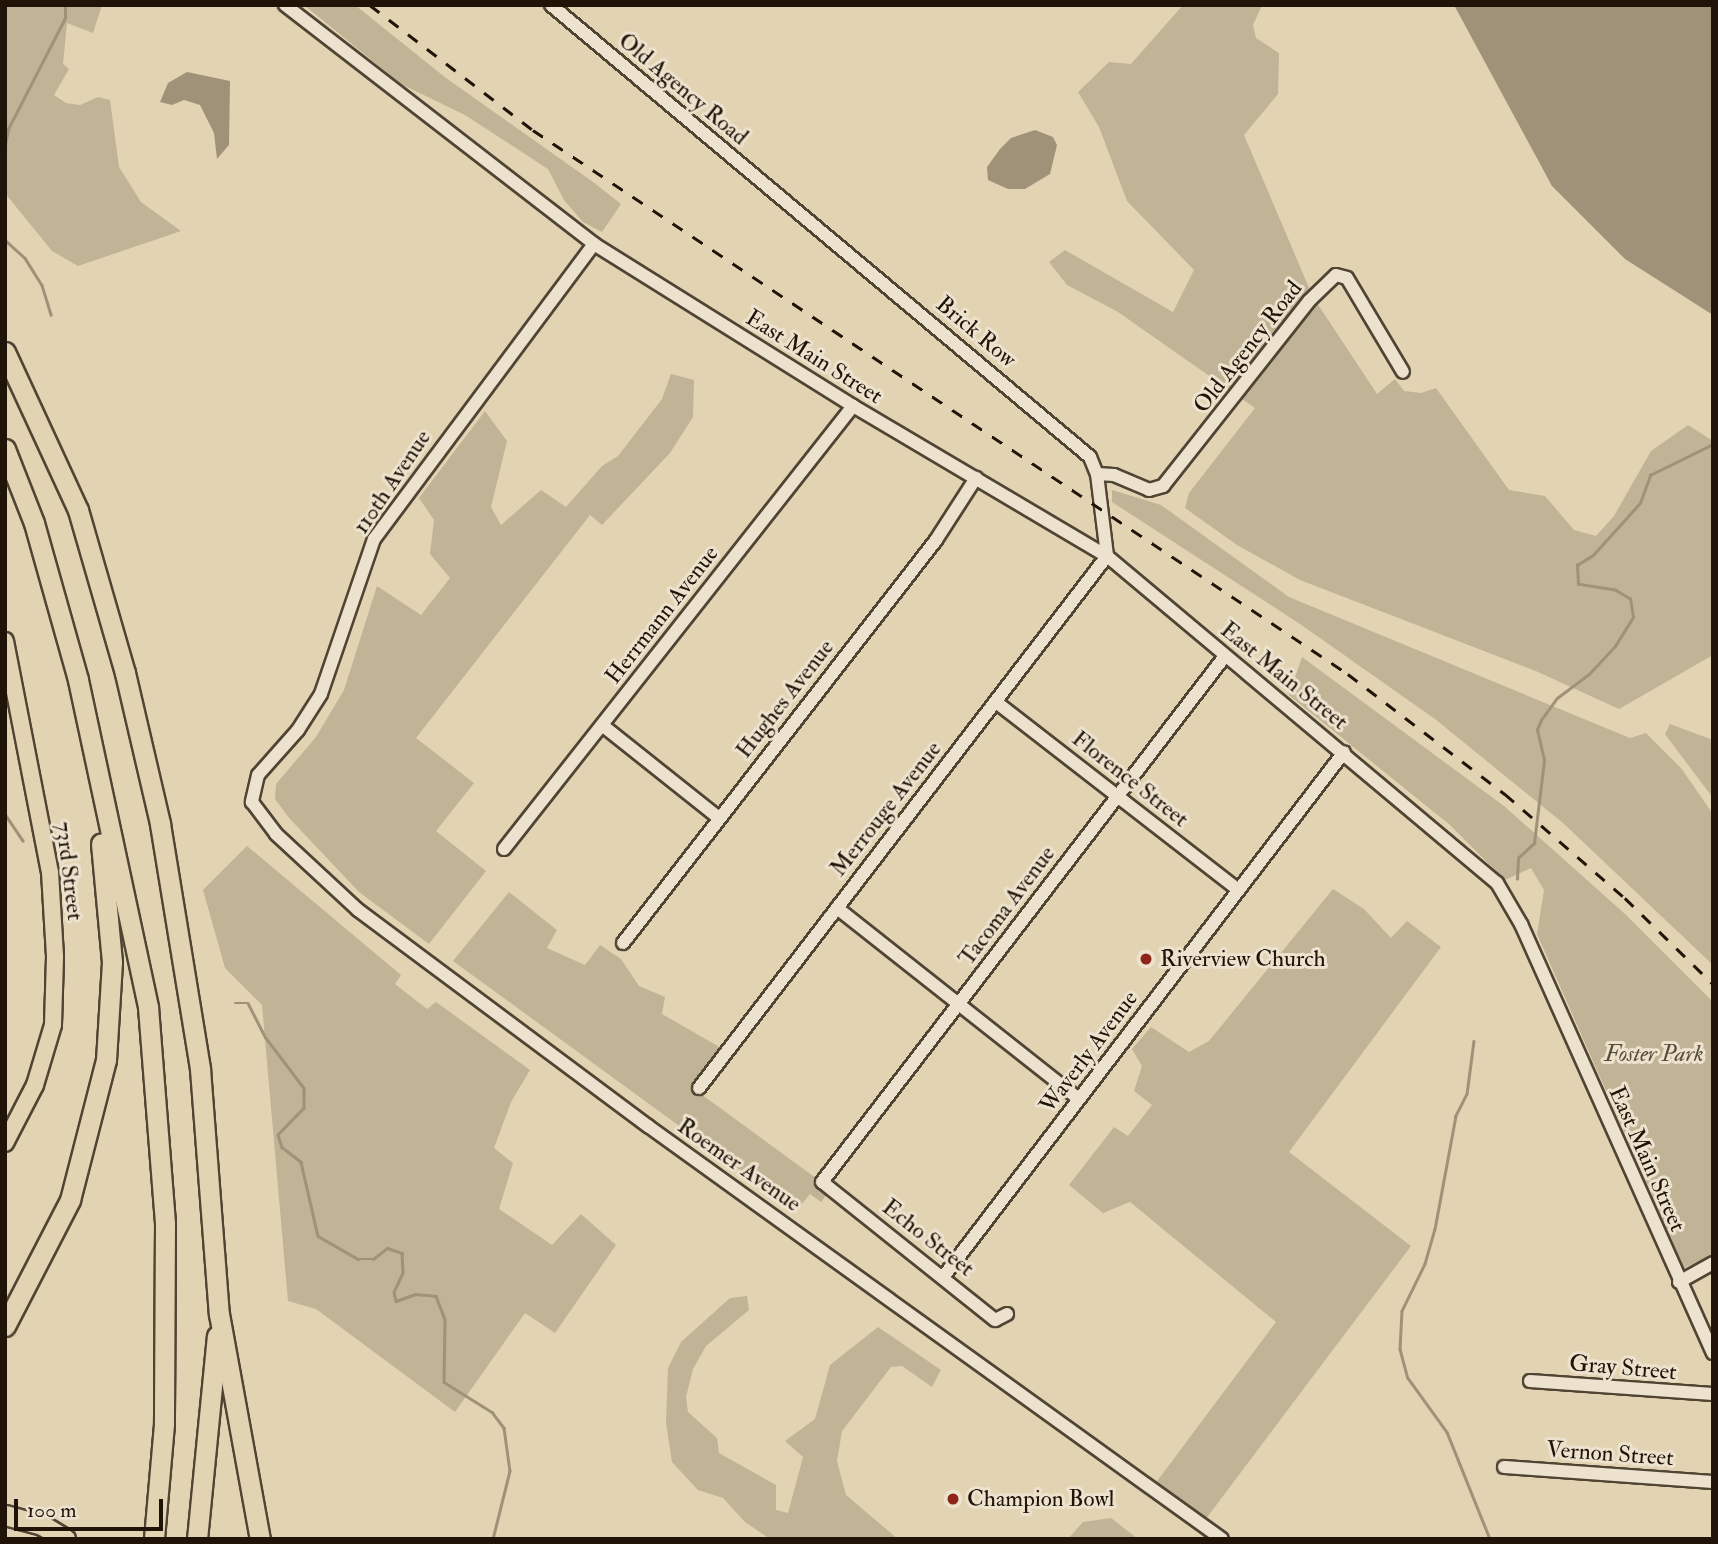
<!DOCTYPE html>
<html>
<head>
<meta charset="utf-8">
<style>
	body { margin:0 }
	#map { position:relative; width:1718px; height:1544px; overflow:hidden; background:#e2d3b3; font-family:"IM FELL Double Pica",serif }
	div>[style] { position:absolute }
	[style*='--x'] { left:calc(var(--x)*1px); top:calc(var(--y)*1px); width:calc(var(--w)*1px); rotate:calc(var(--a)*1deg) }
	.green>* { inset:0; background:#c1b396 }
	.water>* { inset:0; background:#a09279 }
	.stream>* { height:2.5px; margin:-1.25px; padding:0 1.25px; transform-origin:1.25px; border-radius:1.25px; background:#a09279 }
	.roads { filter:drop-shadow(2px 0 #504433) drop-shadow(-2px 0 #504433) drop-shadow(0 2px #504433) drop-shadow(0 -2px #504433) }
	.minor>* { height:12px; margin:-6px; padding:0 6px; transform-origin:6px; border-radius:6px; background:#ece2ce }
	.major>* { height:16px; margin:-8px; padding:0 8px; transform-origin:8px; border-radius:8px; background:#e2d3b3 }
	.highway>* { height:19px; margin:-9.5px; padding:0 9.5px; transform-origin:9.5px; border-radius:9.5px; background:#e2d3b3 }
	.rail>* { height:2.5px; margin-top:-1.25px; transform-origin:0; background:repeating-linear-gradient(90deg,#201408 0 12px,transparent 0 24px) }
	.dots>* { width:19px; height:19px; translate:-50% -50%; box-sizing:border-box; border:4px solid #ece2ce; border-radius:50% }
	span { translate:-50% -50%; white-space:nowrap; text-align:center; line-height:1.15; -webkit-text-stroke:6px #ece2ce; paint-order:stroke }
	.street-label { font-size:23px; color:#201408 }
	.poi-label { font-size:23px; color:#201408 }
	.left { translate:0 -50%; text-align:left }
	.park-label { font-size:23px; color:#584c3a; font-style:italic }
	.frame { position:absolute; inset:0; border:7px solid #201408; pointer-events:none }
	.scale { position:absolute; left:14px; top:1499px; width:149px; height:32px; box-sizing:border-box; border:4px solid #201408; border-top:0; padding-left:9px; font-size:21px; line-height:24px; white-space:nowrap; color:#201408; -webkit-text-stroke:5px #ece2ce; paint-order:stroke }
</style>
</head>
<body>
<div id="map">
	<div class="green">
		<i style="clip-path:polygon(5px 5px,102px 5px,93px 33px,67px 23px,63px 64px,69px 69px,54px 95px,66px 103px,80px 105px,98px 97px,110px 100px,119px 167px,141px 202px,181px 231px,78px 266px,52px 251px,17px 208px,5px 193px)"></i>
		<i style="clip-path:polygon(304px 5px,355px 5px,446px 78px,593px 182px,621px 204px,602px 232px,583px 222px,564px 200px,548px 169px,465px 115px,401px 84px)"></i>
		<i style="clip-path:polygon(1183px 5px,1262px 5px,1253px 25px,1256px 38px,1279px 53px,1278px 94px,1244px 135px,1313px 297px,1377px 394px,1395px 379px,1404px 391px,1421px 393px,1436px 388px,1509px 490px,1545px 496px,1574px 530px,1596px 536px,1614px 516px,1651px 451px,1688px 425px,1713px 441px,1713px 655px,1619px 709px,1538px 672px,1300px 580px,1237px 545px,1185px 508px,1189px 493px,1255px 408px,1118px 312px,1067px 285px,1049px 262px,1065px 250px,1173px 312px,1194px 270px,1127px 201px,1099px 127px,1078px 92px,1109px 62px,1131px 64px)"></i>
		<i style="clip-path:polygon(671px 374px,694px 380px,693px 417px,670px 453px,602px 525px,590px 515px,416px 738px,474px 783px,436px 831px,486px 871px,429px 944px,359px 892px,290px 819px,275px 799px,276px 784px,316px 737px,344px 690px,377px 586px,421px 615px,450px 578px,430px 554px,434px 520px,419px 498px,485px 411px,507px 441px,491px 507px,501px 525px,541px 490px,566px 507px,602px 466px,618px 456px,662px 399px)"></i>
		<i style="clip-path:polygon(1112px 490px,1161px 505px,1289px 597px,1630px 738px,1646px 733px,1681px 768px,1713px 814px,1713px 965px,1563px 823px,1435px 719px,1300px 624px,1112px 502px)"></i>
		<i style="clip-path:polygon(1302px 657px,1504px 806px,1625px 914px,1713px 1002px,1713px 1255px,1684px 1268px,1537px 934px,1544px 890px,1531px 868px,1505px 880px,1450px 825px,1289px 695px)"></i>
		<i style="clip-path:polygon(1670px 724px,1713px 740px,1713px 798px,1665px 734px)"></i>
		<i style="clip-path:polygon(247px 846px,401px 975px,395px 984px,427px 1009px,436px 1002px,530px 1070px,511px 1102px,494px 1148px,513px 1163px,499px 1209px,552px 1245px,581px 1214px,616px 1245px,555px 1333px,525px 1313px,455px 1412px,316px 1309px,288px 1301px,262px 1005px,225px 968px,203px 890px)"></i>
		<i style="clip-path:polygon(1333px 889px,1364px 909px,1391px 938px,1407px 921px,1441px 947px,1289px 1152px,1411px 1246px,1202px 1524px,1152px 1488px,1276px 1322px,1130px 1202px,1103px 1213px,1069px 1185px,1114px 1127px,1128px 1136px,1152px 1105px,1134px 1091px,1142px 1066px,1132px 1049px,1151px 1027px,1189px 1052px,1209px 1041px)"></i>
		<i style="clip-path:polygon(509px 892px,557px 930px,547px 948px,585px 965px,600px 945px,621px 959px,639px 986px,665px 997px,662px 1014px,723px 1049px,694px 1089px,831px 1189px,821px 1202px,810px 1194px,796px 1211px,453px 961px)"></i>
		<i style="clip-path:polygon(747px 1296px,749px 1310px,706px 1346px,693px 1369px,686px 1397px,688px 1412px,717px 1438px,719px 1453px,776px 1485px,776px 1510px,788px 1513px,803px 1457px,785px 1441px,815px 1419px,830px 1365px,878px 1327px,941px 1370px,932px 1387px,902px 1366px,891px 1367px,842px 1431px,837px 1461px,846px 1495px,898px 1539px,770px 1539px,745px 1522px,723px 1498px,698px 1490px,672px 1462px,666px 1423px,668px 1368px,681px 1342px,730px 1298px)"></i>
		<i style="clip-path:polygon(1111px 1518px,1138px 1539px,1068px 1539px,1083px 1522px)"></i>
	</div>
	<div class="water">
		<i style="clip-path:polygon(1454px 5px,1713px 5px,1713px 315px,1625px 259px,1552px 186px)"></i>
		<i style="clip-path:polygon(187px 72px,230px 81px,229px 145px,217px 159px,214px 133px,200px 105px,184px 100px,172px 105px,160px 102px,168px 83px)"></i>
		<i style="clip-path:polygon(1035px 130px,1053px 137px,1057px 145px,1050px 174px,1025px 189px,1008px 189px,988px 180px,987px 167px,1000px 149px,1011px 138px)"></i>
	</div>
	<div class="stream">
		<i style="--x:5;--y:145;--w:16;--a:-79"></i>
		<i style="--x:8;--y:129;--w:125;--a:-62.8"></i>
		<i style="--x:65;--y:18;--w:13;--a:-90"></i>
		<i style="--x:5;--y:240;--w:27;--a:42"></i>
		<i style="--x:25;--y:258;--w:32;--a:58"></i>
		<i style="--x:42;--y:285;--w:31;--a:73"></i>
		<i style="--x:5;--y:814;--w:32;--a:56"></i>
		<i style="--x:1517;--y:879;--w:21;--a:-87"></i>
		<i style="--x:1518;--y:858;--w:22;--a:-43"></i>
		<i style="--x:1534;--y:843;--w:84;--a:-83.1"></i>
		<i style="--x:1544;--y:760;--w:31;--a:-103"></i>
		<i style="--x:1537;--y:730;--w:11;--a:-68"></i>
		<i style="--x:1541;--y:720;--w:27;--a:-54"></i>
		<i style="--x:1557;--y:698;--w:40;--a:-37"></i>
		<i style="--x:1589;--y:674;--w:38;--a:-47"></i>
		<i style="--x:1615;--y:646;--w:34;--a:-58"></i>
		<i style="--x:1633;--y:617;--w:18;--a:-99"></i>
		<i style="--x:1630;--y:599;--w:17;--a:-149"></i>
		<i style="--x:1615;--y:590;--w:37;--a:-171"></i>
		<i style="--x:1578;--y:584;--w:19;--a:-93"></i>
		<i style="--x:1577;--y:565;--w:19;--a:-32"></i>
		<i style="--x:1593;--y:555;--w:70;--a:-47.9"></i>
		<i style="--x:1640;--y:503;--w:30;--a:-70"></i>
		<i style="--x:1650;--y:475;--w:70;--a:-26.2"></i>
		<i style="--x:235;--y:1003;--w:13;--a:0"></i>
		<i style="--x:248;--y:1003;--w:39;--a:63"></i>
		<i style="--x:266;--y:1038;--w:63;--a:52.8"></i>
		<i style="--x:304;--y:1088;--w:20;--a:90"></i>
		<i style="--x:304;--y:1108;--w:37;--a:134"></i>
		<i style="--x:278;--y:1135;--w:13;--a:72"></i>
		<i style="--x:282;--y:1147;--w:24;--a:38"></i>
		<i style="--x:301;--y:1162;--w:76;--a:77.1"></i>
		<i style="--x:318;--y:1236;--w:46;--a:29.9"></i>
		<i style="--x:358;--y:1259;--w:15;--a:0"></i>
		<i style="--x:373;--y:1259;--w:18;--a:-38"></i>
		<i style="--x:387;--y:1248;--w:16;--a:18"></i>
		<i style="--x:402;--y:1253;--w:20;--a:87"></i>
		<i style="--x:403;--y:1273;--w:21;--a:115"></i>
		<i style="--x:394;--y:1292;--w:9;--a:77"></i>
		<i style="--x:396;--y:1301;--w:20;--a:-20"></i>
		<i style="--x:415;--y:1294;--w:21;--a:5"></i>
		<i style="--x:436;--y:1296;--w:25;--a:69"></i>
		<i style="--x:445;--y:1319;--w:63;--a:90.9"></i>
		<i style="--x:444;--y:1382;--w:57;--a:32"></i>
		<i style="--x:492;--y:1412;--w:20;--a:53"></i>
		<i style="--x:504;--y:1428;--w:43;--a:82.1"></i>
		<i style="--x:510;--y:1471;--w:70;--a:104"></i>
		<i style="--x:1474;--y:1041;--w:53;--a:97.5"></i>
		<i style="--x:1467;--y:1094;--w:25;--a:117"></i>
		<i style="--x:1456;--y:1116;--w:115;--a:100.5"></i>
		<i style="--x:1435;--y:1229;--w:36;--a:106"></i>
		<i style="--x:1425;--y:1264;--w:52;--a:116.1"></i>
		<i style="--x:1402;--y:1311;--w:38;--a:93"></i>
		<i style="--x:1400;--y:1349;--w:30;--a:75"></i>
		<i style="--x:1408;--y:1378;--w:67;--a:54.2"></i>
		<i style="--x:1447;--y:1432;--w:115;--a:68.1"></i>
	</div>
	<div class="roads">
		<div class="minor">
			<i style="--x:285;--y:5;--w:391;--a:37.7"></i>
			<i style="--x:594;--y:244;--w:305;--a:32"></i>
			<i style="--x:853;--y:406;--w:295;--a:30.6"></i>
			<i style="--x:1107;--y:556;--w:509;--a:39.98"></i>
			<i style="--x:1497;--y:883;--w:48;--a:59.7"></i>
			<i style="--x:1521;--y:924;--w:470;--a:65.9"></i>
			<i style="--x:551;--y:5;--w:703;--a:39.98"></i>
			<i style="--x:1090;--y:457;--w:18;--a:68"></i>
			<i style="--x:1097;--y:474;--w:83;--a:83"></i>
			<i style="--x:594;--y:244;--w:368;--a:126.7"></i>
			<i style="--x:374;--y:539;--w:164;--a:108.9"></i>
			<i style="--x:321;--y:694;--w:43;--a:122.6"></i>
			<i style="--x:298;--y:730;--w:60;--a:131.6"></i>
			<i style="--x:258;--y:775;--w:28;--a:103"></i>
			<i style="--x:252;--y:802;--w:40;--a:53"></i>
			<i style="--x:276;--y:834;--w:112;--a:42.8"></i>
			<i style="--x:358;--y:910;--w:362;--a:36.7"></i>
			<i style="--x:648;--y:1126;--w:707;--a:35.74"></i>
			<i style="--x:1097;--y:474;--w:17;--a:3"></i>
			<i style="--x:1114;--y:475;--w:38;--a:23"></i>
			<i style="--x:1149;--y:490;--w:15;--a:-16"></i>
			<i style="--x:1163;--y:486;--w:236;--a:-51.7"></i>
			<i style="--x:1309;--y:301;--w:37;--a:-44"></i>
			<i style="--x:1336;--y:275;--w:11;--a:15"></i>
			<i style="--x:1347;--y:278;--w:109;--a:59.2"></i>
			<i style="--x:996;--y:702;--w:306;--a:37.8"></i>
			<i style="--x:602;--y:725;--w:149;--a:38.5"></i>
			<i style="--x:504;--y:849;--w:564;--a:-51.77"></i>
			<i style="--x:837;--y:908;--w:308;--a:38.3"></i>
			<i style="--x:623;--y:943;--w:510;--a:-52.16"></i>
			<i style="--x:936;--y:540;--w:74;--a:-57.2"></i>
			<i style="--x:699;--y:1088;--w:670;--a:-52.51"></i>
			<i style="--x:944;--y:1276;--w:659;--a:-52.64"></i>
			<i style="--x:1679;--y:1282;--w:39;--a:-29"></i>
			<i style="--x:1007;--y:1314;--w:13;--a:153"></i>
			<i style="--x:995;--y:1320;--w:221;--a:-141.4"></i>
			<i style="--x:822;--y:1182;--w:663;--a:-52.54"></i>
			<i style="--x:1530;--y:1381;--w:183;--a:4.1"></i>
			<i style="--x:1504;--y:1467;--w:210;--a:4.1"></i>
		</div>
		<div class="major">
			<i style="--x:5;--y:641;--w:235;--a:79"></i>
			<i style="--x:50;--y:872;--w:85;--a:86.6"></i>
			<i style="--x:55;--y:957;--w:68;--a:91.7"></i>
			<i style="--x:53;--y:1025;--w:63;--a:106.7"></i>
			<i style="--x:35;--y:1085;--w:65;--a:117.3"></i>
		</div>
		<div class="highway">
			<i style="--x:5;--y:352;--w:174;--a:65.2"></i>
			<i style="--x:78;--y:510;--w:170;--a:73.9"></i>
			<i style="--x:125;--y:673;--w:155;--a:76.9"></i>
			<i style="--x:160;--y:824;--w:248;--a:80.7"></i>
			<i style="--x:200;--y:1069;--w:246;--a:85.6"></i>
			<i style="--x:219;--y:1314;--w:229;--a:79.7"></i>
			<i style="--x:5;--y:449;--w:79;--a:68.6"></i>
			<i style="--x:34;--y:523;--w:163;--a:74.3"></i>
			<i style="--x:78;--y:680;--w:334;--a:77.9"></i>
			<i style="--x:148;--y:1007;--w:218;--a:85.5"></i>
			<i style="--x:165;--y:1224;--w:200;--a:90.3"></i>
			<i style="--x:164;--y:1424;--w:115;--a:95"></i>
			<i style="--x:5;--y:1326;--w:142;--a:-62.7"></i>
			<i style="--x:70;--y:1200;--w:145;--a:-75.6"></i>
			<i style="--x:106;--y:1060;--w:98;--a:-86.5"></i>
			<i style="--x:112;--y:962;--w:119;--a:-95.3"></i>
			<i style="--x:5;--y:1515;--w:38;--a:15"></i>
			<i style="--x:42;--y:1525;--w:27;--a:31"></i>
			<i style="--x:197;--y:1539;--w:204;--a:-84.4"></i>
		</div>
	</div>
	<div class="rail">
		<i style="--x:370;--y:5;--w:205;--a:37.5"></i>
		<i style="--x:533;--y:130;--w:980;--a:33.72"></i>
		<i style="--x:1348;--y:674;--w:198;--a:37.4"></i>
		<i style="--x:1505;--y:794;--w:159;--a:40.9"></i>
		<i style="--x:1625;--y:898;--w:123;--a:44.3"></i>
	</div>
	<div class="dots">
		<i style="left:1146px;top:959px;background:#8f2418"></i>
		<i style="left:953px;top:1499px;background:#8f2418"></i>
	</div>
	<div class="street-label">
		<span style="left:683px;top:89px;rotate:40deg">Old Agency Road</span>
		<span style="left:976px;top:332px;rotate:40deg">Brick Row</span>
		<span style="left:1248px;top:347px;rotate:-52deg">Old Agency Road</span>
		<span style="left:814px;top:357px;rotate:32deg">East Main Street</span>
		<span style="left:392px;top:482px;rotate:-56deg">110th Avenue</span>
		<span style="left:662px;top:615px;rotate:-52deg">Herrmann Avenue</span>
		<span style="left:1284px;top:676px;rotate:39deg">East Main Street</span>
		<span style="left:785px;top:699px;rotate:-52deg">Hughes Avenue</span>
		<span style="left:1130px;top:779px;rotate:38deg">Florence Street</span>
		<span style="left:886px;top:809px;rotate:-52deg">Merrouge Avenue</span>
		<span style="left:69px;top:871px;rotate:83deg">73rd Street</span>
		<span style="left:1007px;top:906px;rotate:-53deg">Tacoma Avenue</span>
		<span style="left:1089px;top:1052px;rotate:-53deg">Waverly Avenue</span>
		<span style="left:1647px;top:1159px;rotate:66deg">East Main Street</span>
		<span style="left:739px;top:1165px;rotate:35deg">Roemer Avenue</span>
		<span style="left:928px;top:1238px;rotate:38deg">Echo Street</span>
		<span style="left:1623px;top:1368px;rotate:5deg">Gray Street</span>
		<span style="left:1610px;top:1454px;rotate:4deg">Vernon Street</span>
	</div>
	<div class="poi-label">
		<span class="left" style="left:1160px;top:959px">Riverview Church</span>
		<span class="left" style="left:967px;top:1499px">Champion Bowl</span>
	</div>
	<div class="park-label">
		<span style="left:1654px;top:1054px">Foster Park</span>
	</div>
	<div class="frame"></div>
	<div class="scale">100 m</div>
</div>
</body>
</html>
